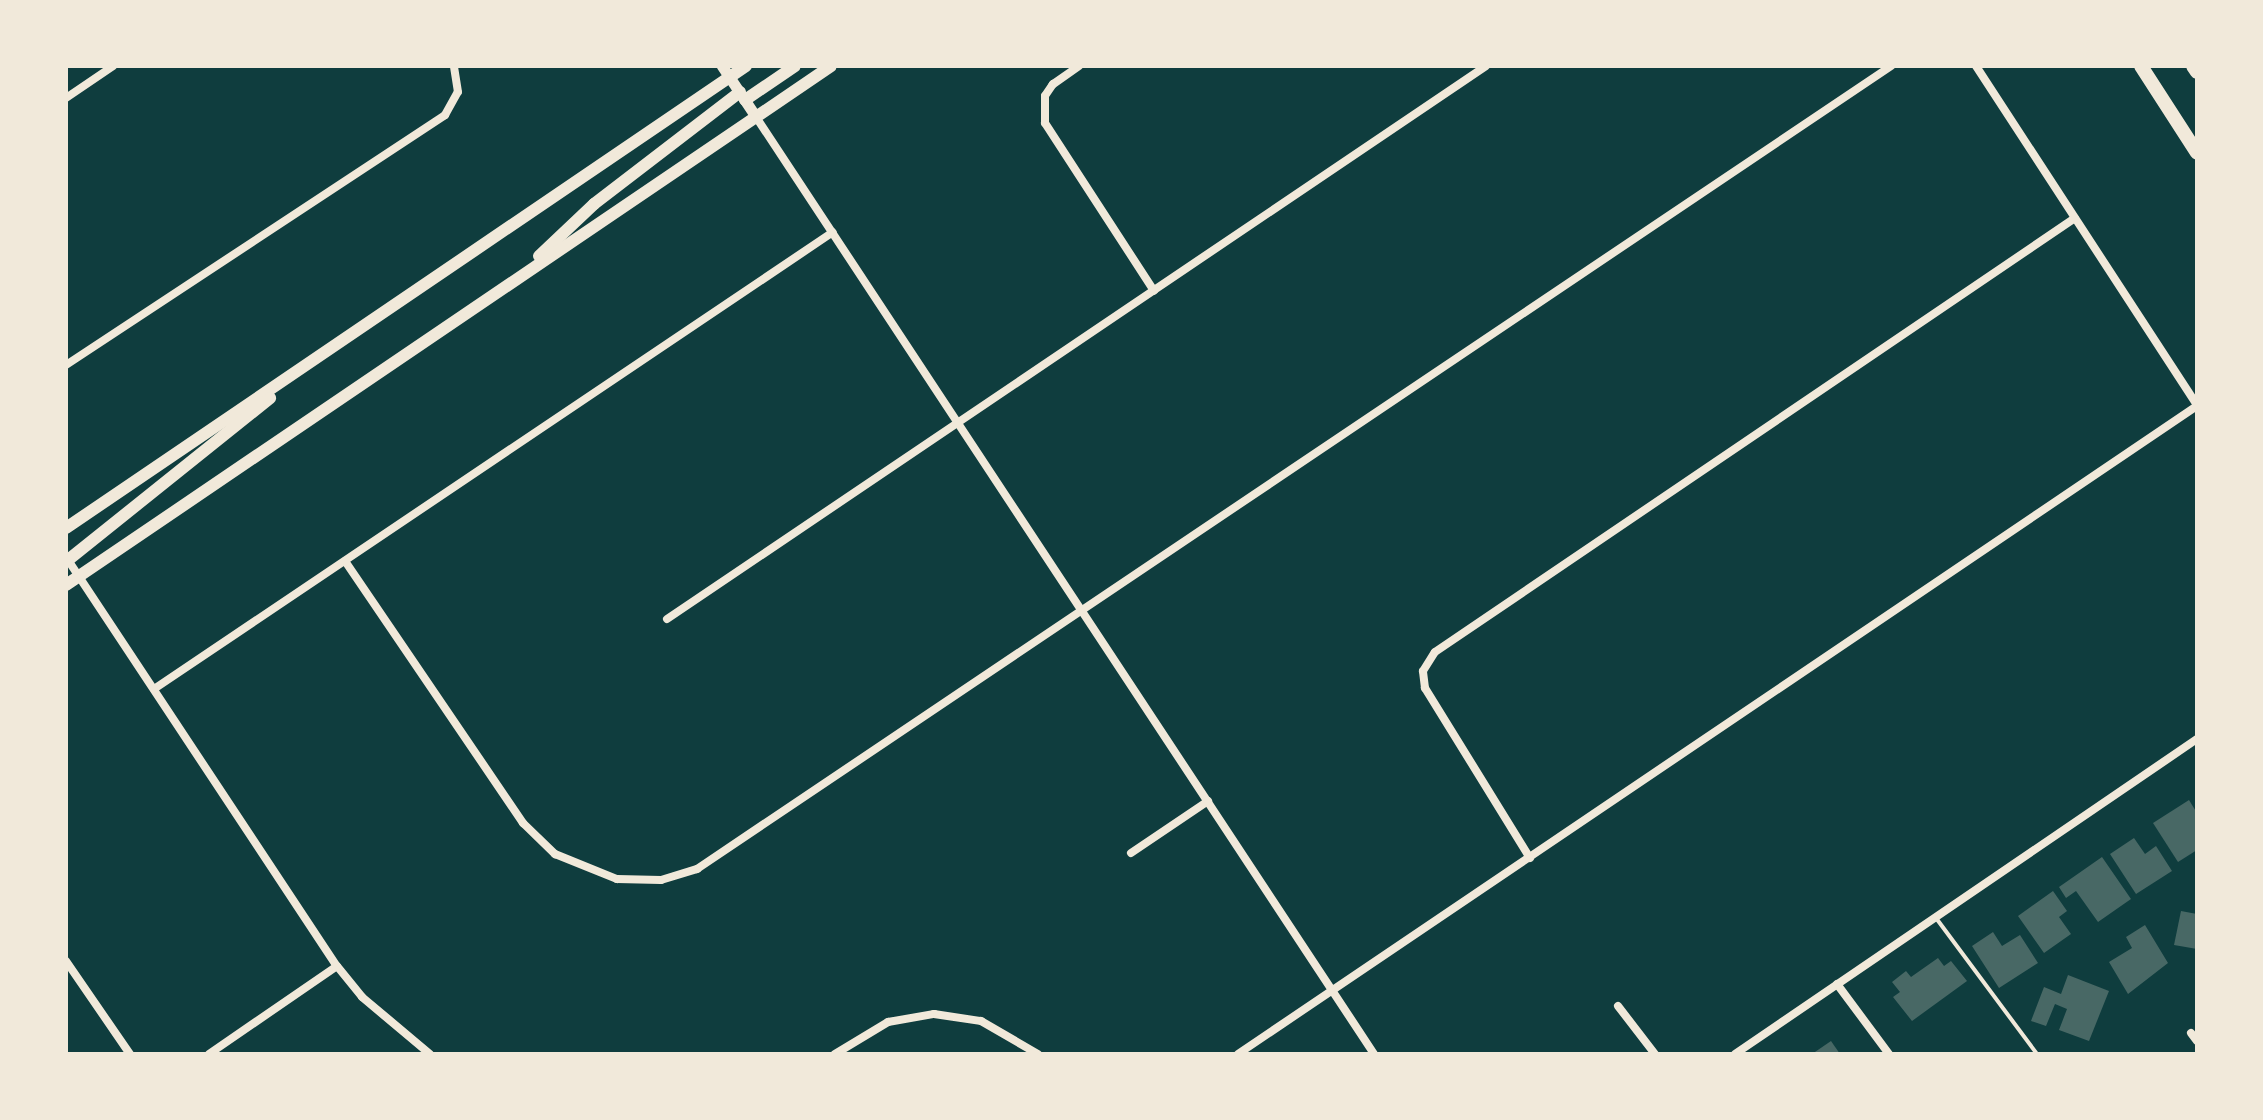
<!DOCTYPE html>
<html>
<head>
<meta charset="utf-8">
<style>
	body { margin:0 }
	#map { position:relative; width:2263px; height:1120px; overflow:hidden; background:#0f3d3e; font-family:"Golos Text",sans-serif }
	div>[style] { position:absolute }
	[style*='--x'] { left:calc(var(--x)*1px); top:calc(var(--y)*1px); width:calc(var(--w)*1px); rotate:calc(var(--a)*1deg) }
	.building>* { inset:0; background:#486865 }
	.service>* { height:4px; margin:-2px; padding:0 2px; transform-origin:2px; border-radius:2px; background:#f1e9da }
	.minor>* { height:8px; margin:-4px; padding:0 4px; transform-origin:4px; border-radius:4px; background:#f1e9da }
	.tertiary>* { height:11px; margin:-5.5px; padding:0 5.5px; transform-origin:5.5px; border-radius:5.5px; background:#f1e9da }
	.secondary>* { height:12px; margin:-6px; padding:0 6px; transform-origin:6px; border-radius:6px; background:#f1e9da }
	.primary>* { height:14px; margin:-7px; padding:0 7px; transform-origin:7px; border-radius:7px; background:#f1e9da }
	span { translate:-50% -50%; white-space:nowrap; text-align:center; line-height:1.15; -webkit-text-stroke:6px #f1e9da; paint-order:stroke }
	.frame { position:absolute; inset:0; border:68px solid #f1e9da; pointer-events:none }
</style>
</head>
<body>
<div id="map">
	<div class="building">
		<i style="clip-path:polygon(2189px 800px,2197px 813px,2197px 850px,2178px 862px,2153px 823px)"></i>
		<i style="clip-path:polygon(2134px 838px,2145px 854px,2156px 846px,2172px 871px,2136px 894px,2110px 854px)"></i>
		<i style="clip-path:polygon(2102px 857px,2131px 899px,2098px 922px,2076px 891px,2066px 898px,2059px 887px)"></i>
		<i style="clip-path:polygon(2053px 891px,2067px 911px,2059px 917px,2071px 934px,2044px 953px,2018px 916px)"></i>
		<i style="clip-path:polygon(2181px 911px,2197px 914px,2197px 949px,2174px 945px)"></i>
		<i style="clip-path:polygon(2145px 925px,2168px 963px,2128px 994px,2109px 962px,2132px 948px,2126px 937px)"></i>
		<i style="clip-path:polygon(1993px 932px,2002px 946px,2020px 935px,2038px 963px,1999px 988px,1972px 946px)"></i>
		<i style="clip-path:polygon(1938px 958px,1944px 966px,1951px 961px,1967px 981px,1912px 1021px,1893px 997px,1900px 992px,1892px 982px,1906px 971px,1911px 977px)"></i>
		<i style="clip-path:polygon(2068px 975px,2109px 991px,2089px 1041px,2059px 1030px,2067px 1009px,2055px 1004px,2046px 1026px,2031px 1021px,2044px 987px,2061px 994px)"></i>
		<i style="clip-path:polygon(1831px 1041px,1840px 1054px,1812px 1054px)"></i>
	</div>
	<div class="service">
		<i style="--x:1936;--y:918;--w:169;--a:53.4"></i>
	</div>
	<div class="minor">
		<i style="--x:1079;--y:66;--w:32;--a:145"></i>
		<i style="--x:1053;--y:84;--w:14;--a:124"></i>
		<i style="--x:1045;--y:96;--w:27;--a:90"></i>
		<i style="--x:1045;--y:123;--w:200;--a:57"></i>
		<i style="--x:1976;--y:66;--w:405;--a:56.9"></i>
		<i style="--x:66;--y:98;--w:57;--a:-34.2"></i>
		<i style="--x:756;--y:117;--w:1122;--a:56.59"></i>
		<i style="--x:66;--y:365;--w:454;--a:-33.4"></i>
		<i style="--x:445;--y:115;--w:26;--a:-61"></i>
		<i style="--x:458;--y:92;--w:26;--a:-99"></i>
		<i style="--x:66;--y:557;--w:491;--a:56.5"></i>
		<i style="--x:337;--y:966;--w:40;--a:51"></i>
		<i style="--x:362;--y:997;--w:89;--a:40"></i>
		<i style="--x:345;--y:561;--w:317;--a:55.8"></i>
		<i style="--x:523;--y:823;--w:45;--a:44.1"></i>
		<i style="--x:555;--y:854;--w:67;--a:22"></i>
		<i style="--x:617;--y:879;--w:44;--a:1.3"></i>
		<i style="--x:661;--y:880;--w:38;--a:-17"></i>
		<i style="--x:697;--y:869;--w:1439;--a:-33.92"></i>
		<i style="--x:667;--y:619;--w:988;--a:-34.03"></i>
		<i style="--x:154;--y:689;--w:818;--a:-33.94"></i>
		<i style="--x:1131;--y:853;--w:93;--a:-34"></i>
		<i style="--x:1530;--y:858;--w:200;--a:-121.7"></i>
		<i style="--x:1425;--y:688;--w:17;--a:-97"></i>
		<i style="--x:1423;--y:671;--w:22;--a:-58"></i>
		<i style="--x:1435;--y:652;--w:773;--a:-34.14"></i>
		<i style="--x:66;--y:961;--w:113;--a:55.5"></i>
		<i style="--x:1837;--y:984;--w:87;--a:53.4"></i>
		<i style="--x:1618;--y:1006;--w:61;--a:52.4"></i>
		<i style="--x:2191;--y:1033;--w:10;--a:53"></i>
		<i style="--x:209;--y:1054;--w:155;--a:-34.5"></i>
		<i style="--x:835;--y:1054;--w:62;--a:-31.1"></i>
		<i style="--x:888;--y:1022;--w:47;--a:-9.9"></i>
		<i style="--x:934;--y:1014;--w:48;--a:8.5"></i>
		<i style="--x:981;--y:1021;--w:66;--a:30.1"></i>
		<i style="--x:1238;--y:1054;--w:1157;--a:-34.05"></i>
		<i style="--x:1735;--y:1054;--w:559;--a:-34.29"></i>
	</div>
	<div class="tertiary">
		<i style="--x:722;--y:66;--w:61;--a:56.3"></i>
	</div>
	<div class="secondary">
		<i style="--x:745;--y:100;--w:60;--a:-34.2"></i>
		<i style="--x:539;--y:256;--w:76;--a:-43.4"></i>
		<i style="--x:594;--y:204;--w:184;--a:-37.5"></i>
		<i style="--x:66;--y:528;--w:822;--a:-34.19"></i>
		<i style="--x:68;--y:560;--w:259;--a:-38.7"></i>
		<i style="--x:66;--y:585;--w:924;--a:-34.15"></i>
	</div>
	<div class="primary">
		<i style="--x:2141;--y:66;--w:103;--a:57.2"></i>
		<i style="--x:2193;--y:66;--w:7;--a:56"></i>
	</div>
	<div class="frame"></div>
</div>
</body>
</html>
